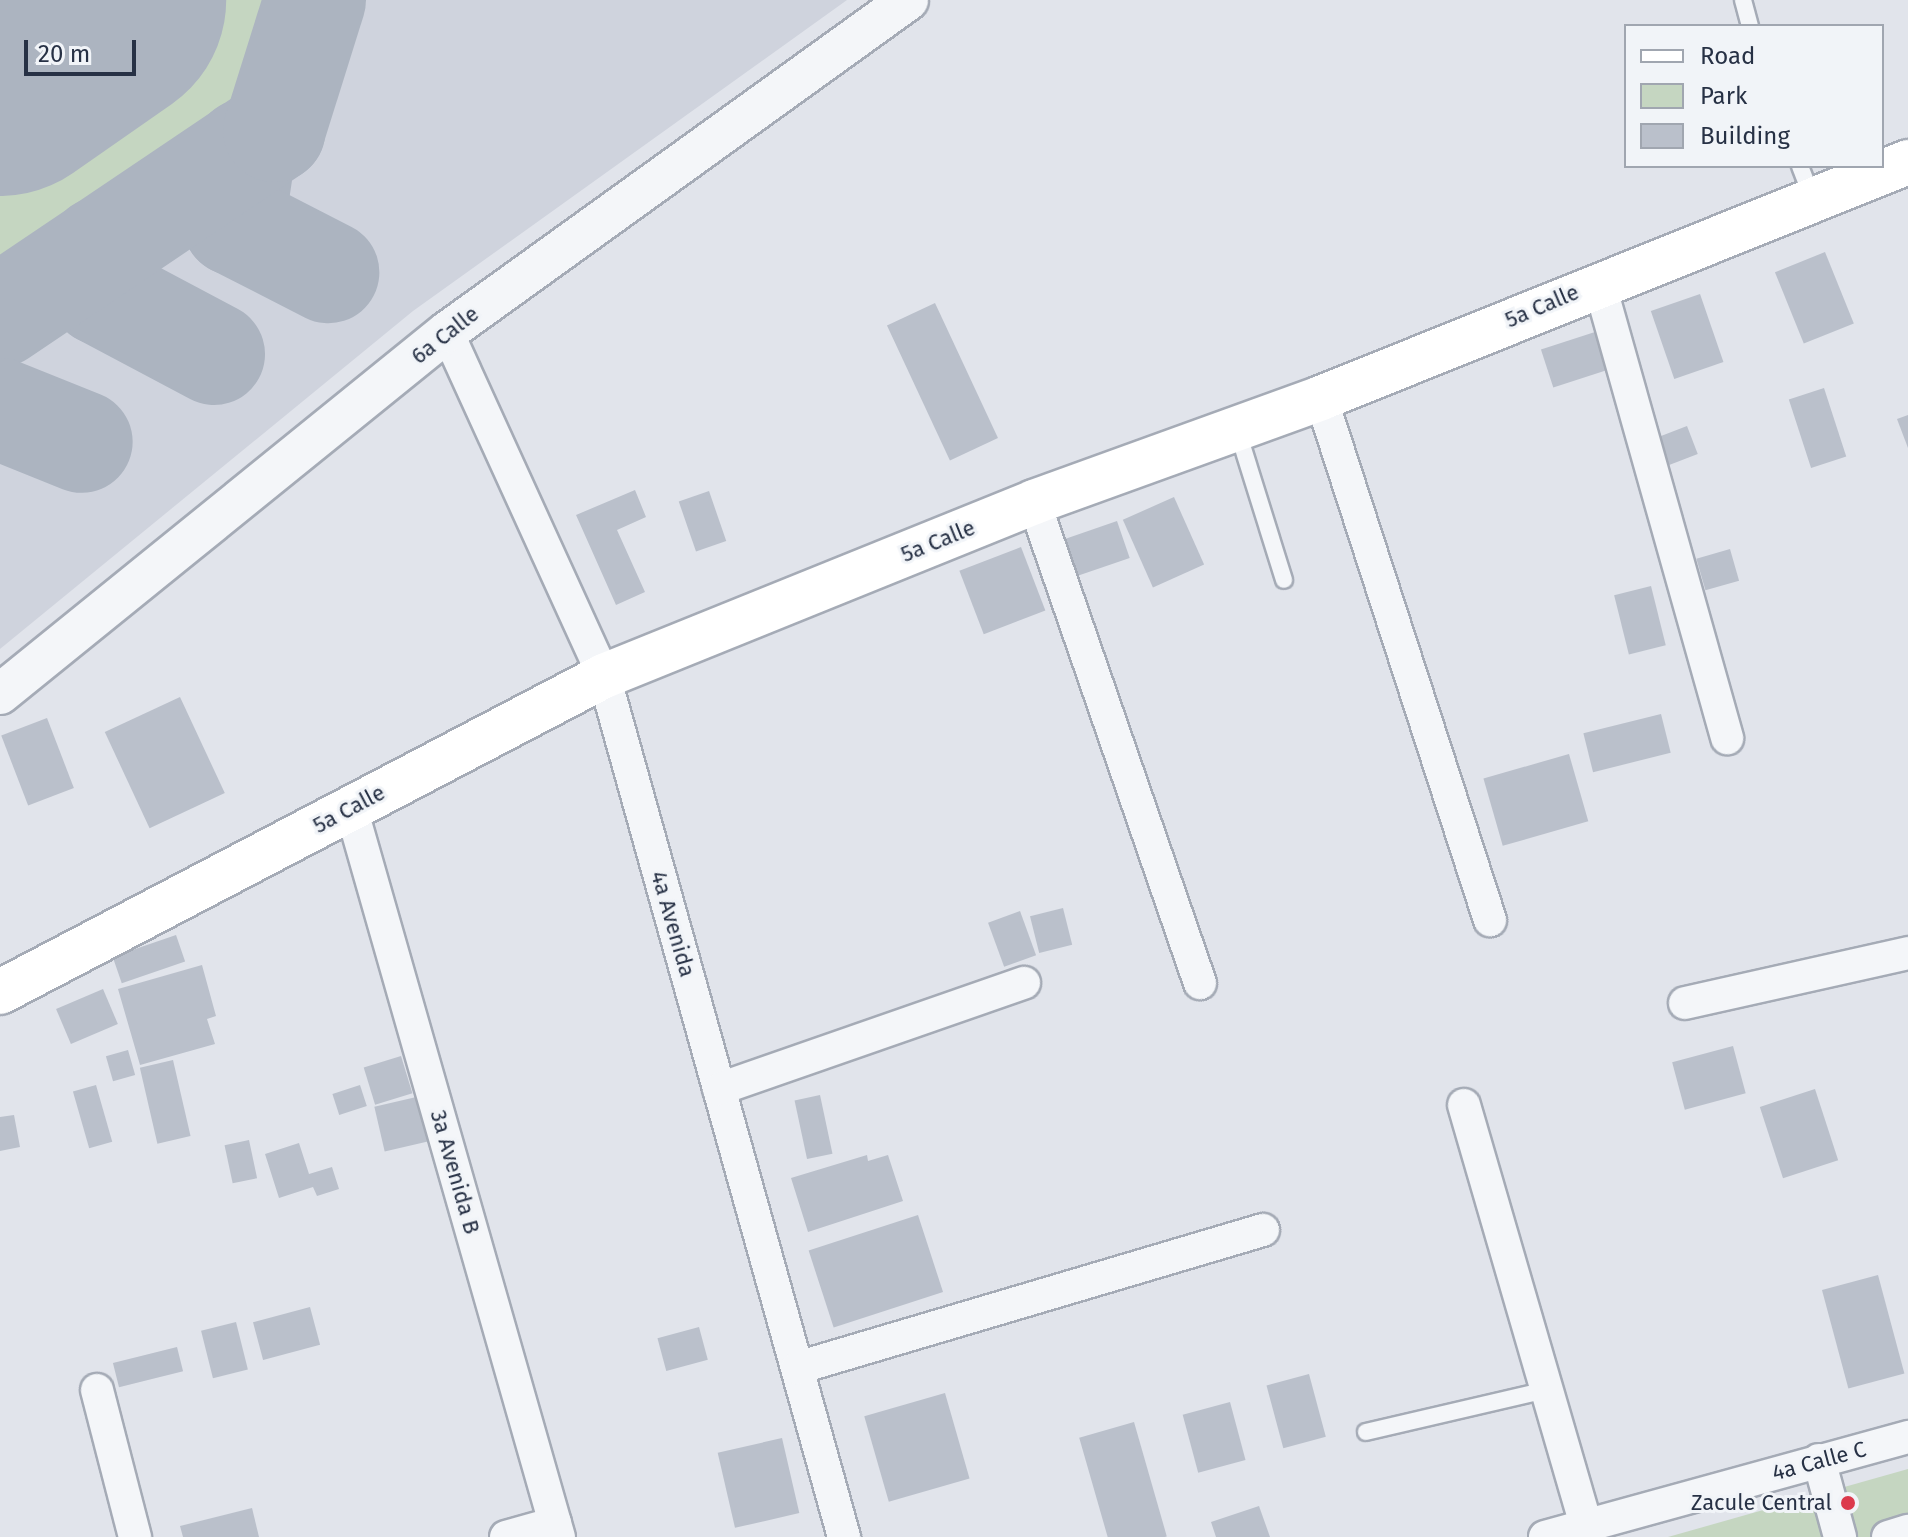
<!DOCTYPE html>
<html>
<head>
<meta charset="utf-8">
<style>
	body { margin:0 }
	#map { position:relative; width:1908px; height:1537px; overflow:hidden; background:#e1e4eb; font-family:"Fira Sans",sans-serif }
	div>[style] { position:absolute }
	[style*='--x'] { left:calc(var(--x)*1px); top:calc(var(--y)*1px); width:calc(var(--w)*1px); rotate:calc(var(--a)*1deg) }
	.built>* { inset:0; background:#cfd3dd }
	.green>* { inset:0; background:#c5d6c1 }
	.taxiway>* { height:102px; margin:-51px; padding:0 51px; transform-origin:51px; border-radius:51px; background:#acb4c0 }
	.runway>* { height:254px; margin:-127px; padding:0 127px; transform-origin:127px; border-radius:127px; background:#acb4c0 }
	.building>* { inset:0; background:#bac0cb; transform-origin:0 0 }
	.roads { filter:drop-shadow(2px 0 #a5abb6) drop-shadow(-2px 0 #a5abb6) drop-shadow(0 2px #a5abb6) drop-shadow(0 -2px #a5abb6) }
	.service>* { height:16px; margin:-8px; padding:0 8px; transform-origin:8px; border-radius:8px; background:#f4f6f9 }
	.minor>* { height:32px; margin:-16px; padding:0 16px; transform-origin:16px; border-radius:16px; background:#f4f6f9 }
	.tertiary>* { height:40px; margin:-20px; padding:0 20px; transform-origin:20px; border-radius:20px; background:#f4f6f9 }
	.secondary>* { height:44px; margin:-22px; padding:0 22px; transform-origin:22px; border-radius:22px; background:#fff }
	.dots>* { width:22px; height:22px; translate:-50% -50%; box-sizing:border-box; border:4px solid #f1f4f8; border-radius:50% }
	span { translate:-50% -50%; white-space:nowrap; text-align:center; line-height:1.15; -webkit-text-stroke:6px #f1f4f8; paint-order:stroke }
	.street-label { font-size:22px; color:#273145 }
	.poi-label { font-size:22px; color:#273145 }
	.right { translate:-100% -50%; text-align:right }
	.legend { position:absolute; left:1624px; top:24px; width:260px; height:144px; box-sizing:border-box; background:#f1f4f8; border:2px solid #a0a6b0; margin:0; padding:10px 14px; list-style:none; font-size:24px; color:#273145 }
	.legend li { display:flex; align-items:center; gap:16px; height:40px }
	.legend b { width:40px; border:2px solid #a0a6b0 }
	.scale { position:absolute; left:24px; top:40px; width:112px; height:36px; box-sizing:border-box; border:4px solid #273145; border-top:0; padding-left:10px; font-size:24px; line-height:28px; white-space:nowrap; color:#273145; -webkit-text-stroke:6px #f1f4f8; paint-order:stroke }
</style>
</head>
<body>
<div id="map">
	<div class="built">
		<i style="clip-path:polygon(0 0,847px 0,413px 311px,0 649px)"></i>
	</div>
	<div class="green">
		<i style="clip-path:polygon(185px 0,285px 0,272px 60px,252px 94px,0 261px,0 123px)"></i>
		<i style="clip-path:polygon(1908px 1469px,1908px 1537px,1668px 1537px)"></i>
	</div>
	<div class="taxiway">
		<i style="--x:245;--y:150;--w:75;--a:98.5"></i>
		<i style="--x:234;--y:224;--w:106;--a:27.1"></i>
		<i style="--x:100;--y:248;--w:46;--a:88.8"></i>
		<i style="--x:101;--y:294;--w:128;--a:28"></i>
		<i style="--x:0;--y:316;--w:331;--a:-34"></i>
		<i style="--x:274;--y:131;--w:137;--a:-72.6"></i>
		<i style="--x:0;--y:409;--w:88;--a:21.9"></i>
	</div>
	<div class="runway">
		<i style="--x:0;--y:69;--w:121;--a:-34.9"></i>
	</div>
	<div class="building">
		<i style="left:1825px;top:252px;width:77px;height:54px;rotate:68deg"></i>
		<i style="left:1700px;top:294px;width:72px;height:52px;rotate:71deg"></i>
		<i style="left:935px;top:303px;width:149px;height:53px;rotate:65deg"></i>
		<i style="left:1598px;top:331px;width:40px;height:60px;rotate:72deg"></i>
		<i style="left:1824px;top:388px;width:72px;height:37px;rotate:72deg"></i>
		<i style="clip-path:polygon(1908px 415px,1908px 448px,1897px 419px)"></i>
		<i style="left:1687px;top:426px;width:30px;height:32px;rotate:69deg"></i>
		<i style="clip-path:polygon(635px 490px,646px 517px,617px 530px,645px 592px,616px 605px,576px 515px)"></i>
		<i style="left:709px;top:491px;width:53px;height:32px;rotate:71deg"></i>
		<i style="left:1174px;top:497px;width:74px;height:56px;rotate:66deg"></i>
		<i style="left:1117px;top:521px;width:39px;height:68px;rotate:71deg"></i>
		<i style="left:1021px;top:547px;width:68px;height:66px;rotate:69deg"></i>
		<i style="left:1730px;top:549px;width:33px;height:35px;rotate:74deg"></i>
		<i style="left:1651px;top:586px;width:61px;height:38px;rotate:76deg"></i>
		<i style="left:180px;top:697px;width:106px;height:83px;rotate:65deg"></i>
		<i style="left:1661px;top:714px;width:40px;height:80px;rotate:76deg"></i>
		<i style="left:47px;top:718px;width:75px;height:49px;rotate:69deg"></i>
		<i style="left:1569px;top:754px;width:70px;height:89px;rotate:74deg"></i>
		<i style="left:1063px;top:908px;width:38px;height:34px;rotate:76deg"></i>
		<i style="left:1020px;top:911px;width:47px;height:34px;rotate:70deg"></i>
		<i style="left:176px;top:935px;width:28px;height:67px;rotate:71deg"></i>
		<i style="clip-path:polygon(202px 965px,216px 1016px,207px 1019px,215px 1044px,140px 1065px,118px 989px)"></i>
		<i style="left:103px;top:989px;width:38px;height:51px;rotate:67deg"></i>
		<i style="left:1733px;top:1046px;width:49px;height:63px;rotate:75deg"></i>
		<i style="left:128px;top:1050px;width:26px;height:23px;rotate:74deg"></i>
		<i style="left:401px;top:1056px;width:39px;height:39px;rotate:73deg"></i>
		<i style="left:173px;top:1060px;width:78px;height:34px;rotate:77deg"></i>
		<i style="left:96px;top:1085px;width:59px;height:24px;rotate:74deg"></i>
		<i style="left:360px;top:1085px;width:22px;height:29px;rotate:72deg"></i>
		<i style="left:1815px;top:1089px;width:75px;height:58px;rotate:72deg"></i>
		<i style="left:425px;top:1095px;width:46px;height:52px;rotate:77deg"></i>
		<i style="left:820px;top:1095px;width:60px;height:26px;rotate:78deg"></i>
		<i style="clip-path:polygon(14px 1115px,20px 1147px,0 1151px,0 1117px)"></i>
		<i style="left:249px;top:1140px;width:39px;height:25px;rotate:78deg"></i>
		<i style="clip-path:polygon(299px 1143px,309px 1174px,332px 1167px,339px 1189px,317px 1196px,313px 1187px,279px 1198px,265px 1154px)"></i>
		<i style="clip-path:polygon(867px 1155px,868px 1161px,888px 1155px,903px 1201px,808px 1232px,791px 1178px)"></i>
		<i style="left:918px;top:1215px;width:81px;height:115px;rotate:72deg"></i>
		<i style="left:1878px;top:1275px;width:102px;height:58px;rotate:75deg"></i>
		<i style="left:310px;top:1307px;width:39px;height:59px;rotate:75deg"></i>
		<i style="left:236px;top:1322px;width:49px;height:36px;rotate:76deg"></i>
		<i style="left:699px;top:1327px;width:34px;height:43px;rotate:75deg"></i>
		<i style="left:177px;top:1347px;width:25px;height:66px;rotate:76deg"></i>
		<i style="left:1309px;top:1374px;width:65px;height:44px;rotate:75deg"></i>
		<i style="left:945px;top:1393px;width:89px;height:84px;rotate:74deg"></i>
		<i style="left:1230px;top:1402px;width:60px;height:49px;rotate:75deg"></i>
		<i style="left:1134px;top:1422px;width:119px;height:57px;rotate:74deg"></i>
		<i style="left:782px;top:1438px;width:77px;height:66px;rotate:77deg"></i>
		<i style="clip-path:polygon(1259px 1506px,1270px 1537px,1216px 1537px,1211px 1522px)"></i>
		<i style="clip-path:polygon(252px 1508px,259px 1537px,183px 1537px,180px 1526px)"></i>
	</div>
	<div class="roads">
		<div class="service">
			<i style="--x:1743;--y:0;--w:27;--a:75"></i>
			<i style="--x:1800;--y:166;--w:34;--a:69"></i>
			<i style="--x:1237;--y:429;--w:158;--a:72.7"></i>
			<i style="--x:1366;--y:1432;--w:186;--a:-13.1"></i>
		</div>
		<div class="minor">
			<i style="--x:1599;--y:282;--w:474;--a:74.3"></i>
			<i style="--x:447;--y:332;--w:378;--a:65.5"></i>
			<i style="--x:604;--y:676;--w:894;--a:74.42"></i>
			<i style="--x:1321;--y:398;--w:549;--a:72.06"></i>
			<i style="--x:1034;--y:502;--w:509;--a:70.96"></i>
			<i style="--x:351;--y:808;--w:758;--a:74.08"></i>
			<i style="--x:1685;--y:1003;--w:229;--a:-12.6"></i>
			<i style="--x:719;--y:1089;--w:323;--a:-19.2"></i>
			<i style="--x:1464;--y:1105;--w:438;--a:73.8"></i>
			<i style="--x:797;--y:1368;--w:486;--a:-16.5"></i>
			<i style="--x:97;--y:1390;--w:152;--a:75.5"></i>
			<i style="--x:1819;--y:1460;--w:80;--a:74.7"></i>
			<i style="--x:506;--y:1537;--w:51;--a:-15.9"></i>
			<i style="--x:1545;--y:1537;--w:377;--a:-15.4"></i>
			<i style="--x:1888;--y:1537;--w:21;--a:-17"></i>
		</div>
		<div class="tertiary">
			<i style="--x:0;--y:694;--w:575;--a:-39"></i>
			<i style="--x:447;--y:332;--w:568;--a:-35.76"></i>
		</div>
		<div class="secondary">
			<i style="--x:0;--y:992;--w:682;--a:-27.62"></i>
			<i style="--x:604;--y:676;--w:464;--a:-22"></i>
			<i style="--x:1034;--y:502;--w:305;--a:-19.9"></i>
			<i style="--x:1321;--y:398;--w:633;--a:-21.9"></i>
		</div>
	</div>
	<div class="dots">
		<i style="left:1848px;top:1503px;background:#dc3a4c"></i>
	</div>
	<div class="street-label">
		<span style="left:1542px;top:306px;rotate:-23deg">5a Calle</span>
		<span style="left:445px;top:335px;rotate:-38deg">6a Calle</span>
		<span style="left:938px;top:541px;rotate:-22deg">5a Calle</span>
		<span style="left:349px;top:809px;rotate:-28deg">5a Calle</span>
		<span style="left:673px;top:924px;rotate:74deg">4a Avenida</span>
		<span style="left:455px;top:1172px;rotate:74deg">3a Avenida B</span>
		<span style="left:1819px;top:1461px;rotate:-15deg">4a Calle C</span>
	</div>
	<div class="poi-label">
		<span class="right" style="left:1832px;top:1503px">Zacule Central</span>
	</div>
	<ul class="legend">
	<li><b style="height:10px;background:#fff"></b>Road</li>
	<li><b style="height:22px;background:#c5d6c1"></b>Park</li>
	<li><b style="height:22px;background:#bac0cb"></b>Building</li>
	</ul>
	<div class="scale">20 m</div>
</div>
</body>
</html>
